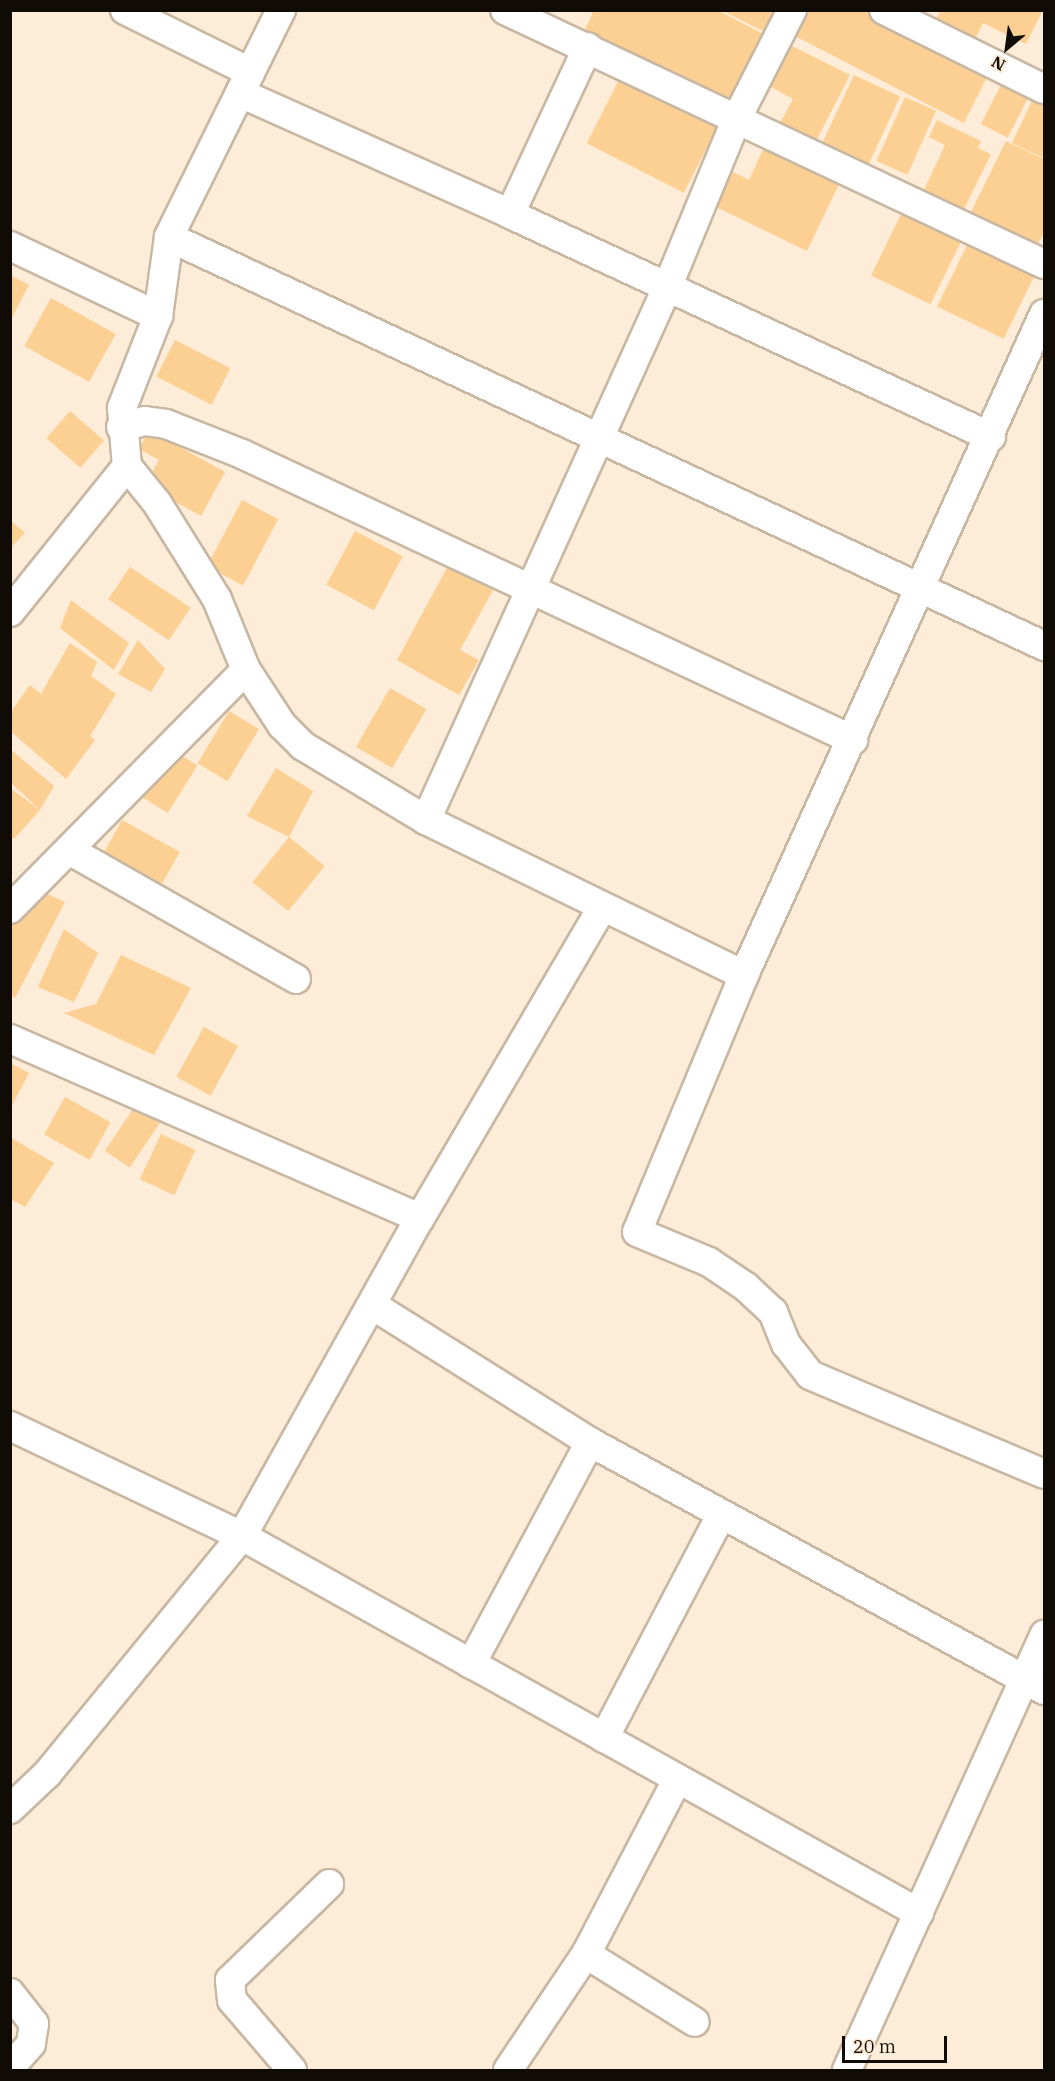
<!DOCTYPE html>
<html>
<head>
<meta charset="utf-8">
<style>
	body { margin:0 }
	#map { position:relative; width:1055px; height:2081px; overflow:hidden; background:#fdedd8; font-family:"IBM Plex Serif",serif }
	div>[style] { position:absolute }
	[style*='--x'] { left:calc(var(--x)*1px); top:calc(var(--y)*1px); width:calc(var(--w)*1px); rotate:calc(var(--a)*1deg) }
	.building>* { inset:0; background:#fccf92; transform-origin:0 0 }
	.roads { filter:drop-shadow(2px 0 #c7b7a3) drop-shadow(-2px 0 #c7b7a3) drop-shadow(0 2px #c7b7a3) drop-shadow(0 -2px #c7b7a3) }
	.minor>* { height:28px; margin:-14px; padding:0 14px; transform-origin:14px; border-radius:14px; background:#fff }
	span { translate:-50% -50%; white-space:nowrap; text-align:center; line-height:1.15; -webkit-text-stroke:4.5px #fdedd8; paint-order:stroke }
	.frame { position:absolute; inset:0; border:12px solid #100b05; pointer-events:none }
	.north { position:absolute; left:977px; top:18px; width:60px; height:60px; -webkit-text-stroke:4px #fdedd8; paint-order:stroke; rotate:209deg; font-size:16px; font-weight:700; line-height:24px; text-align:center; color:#100b05 }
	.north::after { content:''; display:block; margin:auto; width:21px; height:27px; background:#100b05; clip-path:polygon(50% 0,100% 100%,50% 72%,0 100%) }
	.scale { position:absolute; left:842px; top:2036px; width:105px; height:27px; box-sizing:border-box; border:3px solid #100b05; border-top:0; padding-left:8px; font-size:18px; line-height:21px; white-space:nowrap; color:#100b05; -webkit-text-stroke:4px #fdedd8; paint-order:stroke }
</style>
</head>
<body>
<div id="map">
	<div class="building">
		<i style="clip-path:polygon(594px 10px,717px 10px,765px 35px,729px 107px,582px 36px)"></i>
		<i style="clip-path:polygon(721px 10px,775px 10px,765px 32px)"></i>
		<i style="clip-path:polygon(804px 10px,879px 10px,993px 65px,964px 123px,791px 34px)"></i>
		<i style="clip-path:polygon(941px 10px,1043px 10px,1026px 44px,983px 23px,974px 41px,935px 21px)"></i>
		<i style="clip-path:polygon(792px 46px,850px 75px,815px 143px,779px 125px,793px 99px,771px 87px)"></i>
		<i style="left:623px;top:72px;width:109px;height:80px;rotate:27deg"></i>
		<i style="left:854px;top:75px;width:51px;height:77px;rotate:25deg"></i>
		<i style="left:1006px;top:75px;width:30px;height:55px;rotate:27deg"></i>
		<i style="clip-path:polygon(1038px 88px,1044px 91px,1044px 158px,1012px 143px)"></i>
		<i style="left:905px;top:97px;width:34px;height:70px;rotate:24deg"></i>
		<i style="clip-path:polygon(937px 120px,981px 141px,978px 148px,991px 154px,964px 209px,924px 190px,945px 145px,929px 137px)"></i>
		<i style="clip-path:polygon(1006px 141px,1044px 159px,1044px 232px,1036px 248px,969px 216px)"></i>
		<i style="clip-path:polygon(766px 143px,841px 180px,807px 251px,710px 204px,727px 169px,749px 180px)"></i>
		<i style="left:904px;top:208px;width:66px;height:75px;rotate:26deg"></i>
		<i style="left:970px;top:239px;width:74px;height:75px;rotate:26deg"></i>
		<i style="clip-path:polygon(10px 275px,29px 285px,10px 321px)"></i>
		<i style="left:51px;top:298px;width:74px;height:55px;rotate:29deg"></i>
		<i style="left:175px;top:340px;width:62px;height:41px;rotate:27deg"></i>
		<i style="left:70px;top:411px;width:45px;height:36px;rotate:41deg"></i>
		<i style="clip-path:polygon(149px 430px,225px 472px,201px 516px,145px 485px,159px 460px,139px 449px)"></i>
		<i style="left:242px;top:500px;width:41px;height:75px;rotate:28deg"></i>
		<i style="clip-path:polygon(10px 520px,25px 533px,10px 548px)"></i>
		<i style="left:355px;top:531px;width:54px;height:61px;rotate:28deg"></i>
		<i style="clip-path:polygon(448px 566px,493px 590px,460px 650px,479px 660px,459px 695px,397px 660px)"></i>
		<i style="left:130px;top:567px;width:73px;height:39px;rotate:34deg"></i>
		<i style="clip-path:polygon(71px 600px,129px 643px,114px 670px,60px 628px)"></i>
		<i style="clip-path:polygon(138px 640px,165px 669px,151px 692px,118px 674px)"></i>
		<i style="clip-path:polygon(70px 643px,97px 662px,91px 676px,116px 694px,90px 736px,95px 740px,66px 779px,10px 731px,10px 713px,30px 685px,41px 694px)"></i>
		<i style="left:390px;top:688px;width:42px;height:68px;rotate:30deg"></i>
		<i style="left:229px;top:711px;width:35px;height:61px;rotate:31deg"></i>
		<i style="clip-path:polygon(10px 749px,54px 786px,40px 810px,10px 782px)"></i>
		<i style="left:171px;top:749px;width:31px;height:56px;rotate:32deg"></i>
		<i style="clip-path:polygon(276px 768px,313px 791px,289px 837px,247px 816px)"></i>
		<i style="clip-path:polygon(10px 788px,40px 810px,14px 839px,10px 836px)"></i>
		<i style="left:122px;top:820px;width:66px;height:36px;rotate:29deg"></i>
		<i style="left:289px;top:837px;width:46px;height:58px;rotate:39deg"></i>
		<i style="clip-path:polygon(39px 890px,65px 902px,15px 998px,10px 995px,10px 922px)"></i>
		<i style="clip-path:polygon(64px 929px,98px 953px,74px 1002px,38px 987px)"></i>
		<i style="clip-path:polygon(121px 955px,191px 988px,154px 1055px,64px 1013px,96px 1004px)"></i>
		<i style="left:204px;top:1027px;width:39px;height:57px;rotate:29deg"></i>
		<i style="clip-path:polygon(10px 1063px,29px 1073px,10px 1109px)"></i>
		<i style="left:65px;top:1097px;width:52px;height:43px;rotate:29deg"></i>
		<i style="left:135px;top:1106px;width:30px;height:54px;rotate:34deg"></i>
		<i style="left:161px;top:1134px;width:38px;height:50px;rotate:25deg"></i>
		<i style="clip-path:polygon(10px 1137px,54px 1163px,25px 1207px,10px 1199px)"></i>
	</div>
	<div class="roads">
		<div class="minor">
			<i style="--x:125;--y:10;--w:140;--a:26.4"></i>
			<i style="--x:281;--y:10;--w:253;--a:116.3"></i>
			<i style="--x:169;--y:237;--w:80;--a:97.9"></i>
			<i style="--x:158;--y:316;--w:99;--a:111.4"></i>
			<i style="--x:122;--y:408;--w:58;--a:85.1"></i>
			<i style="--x:127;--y:466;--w:48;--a:51"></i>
			<i style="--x:157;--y:503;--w:113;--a:58"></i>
			<i style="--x:217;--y:599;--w:77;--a:67.8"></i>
			<i style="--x:246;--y:670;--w:66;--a:56.8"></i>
			<i style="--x:282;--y:725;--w:30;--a:45"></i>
			<i style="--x:303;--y:746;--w:144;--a:31"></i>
			<i style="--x:426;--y:820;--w:354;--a:26"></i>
			<i style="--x:505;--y:10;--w:596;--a:25.23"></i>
			<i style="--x:884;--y:10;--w:178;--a:26.3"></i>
			<i style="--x:240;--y:93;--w:296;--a:24.1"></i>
			<i style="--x:510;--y:214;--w:530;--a:24.87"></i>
			<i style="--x:510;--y:214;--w:184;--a:-65"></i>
			<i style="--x:169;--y:237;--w:966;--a:25.05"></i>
			<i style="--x:10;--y:246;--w:164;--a:25.3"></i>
			<i style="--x:1044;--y:314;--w:726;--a:114.41"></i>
			<i style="--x:744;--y:975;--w:278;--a:112.6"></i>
			<i style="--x:637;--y:1232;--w:78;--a:22.6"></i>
			<i style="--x:709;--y:1262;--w:45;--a:34"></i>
			<i style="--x:746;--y:1287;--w:37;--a:43"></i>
			<i style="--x:773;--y:1312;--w:35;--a:68"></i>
			<i style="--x:786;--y:1344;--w:39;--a:52"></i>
			<i style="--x:810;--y:1375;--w:254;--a:22.9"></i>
			<i style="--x:121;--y:427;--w:25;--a:-14"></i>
			<i style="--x:145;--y:421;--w:21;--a:8"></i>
			<i style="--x:166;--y:424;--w:82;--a:21.5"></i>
			<i style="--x:242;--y:454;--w:675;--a:25.08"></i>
			<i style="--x:10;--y:612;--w:187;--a:-51.3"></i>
			<i style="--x:426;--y:820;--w:584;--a:-65.63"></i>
			<i style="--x:667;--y:288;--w:184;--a:-67.6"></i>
			<i style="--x:737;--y:118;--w:121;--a:-63"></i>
			<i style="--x:69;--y:850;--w:261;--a:29.6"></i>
			<i style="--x:10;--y:909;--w:336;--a:-45.4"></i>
			<i style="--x:10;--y:1039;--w:447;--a:23.6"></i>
			<i style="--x:374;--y:1306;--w:255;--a:32.2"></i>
			<i style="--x:590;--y:1442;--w:517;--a:28.65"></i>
			<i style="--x:10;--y:1426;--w:257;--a:25.4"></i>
			<i style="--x:242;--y:1536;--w:775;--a:29.11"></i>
			<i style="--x:471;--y:1664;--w:252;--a:-61.8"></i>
			<i style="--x:604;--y:1738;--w:252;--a:-62.3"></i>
			<i style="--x:677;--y:1780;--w:196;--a:117.6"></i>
			<i style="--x:586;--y:1954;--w:128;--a:32"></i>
			<i style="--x:10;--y:1809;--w:51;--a:-43.4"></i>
			<i style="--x:47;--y:1774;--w:308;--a:-50.7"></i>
			<i style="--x:242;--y:1536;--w:364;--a:-60.8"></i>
			<i style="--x:420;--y:1218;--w:359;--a:-59.6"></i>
			<i style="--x:10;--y:1993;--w:39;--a:52"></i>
			<i style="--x:34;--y:2024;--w:20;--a:99"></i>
			<i style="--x:31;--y:2044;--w:31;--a:132"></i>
			<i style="--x:292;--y:2070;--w:92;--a:-130.6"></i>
			<i style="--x:232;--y:2000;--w:20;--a:-96"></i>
			<i style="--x:230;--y:1980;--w:138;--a:-44.1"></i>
			<i style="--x:508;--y:2070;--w:140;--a:-56.1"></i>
			<i style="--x:847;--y:2070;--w:478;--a:-65.6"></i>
		</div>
	</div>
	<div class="frame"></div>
	<div class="north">N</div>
	<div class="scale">20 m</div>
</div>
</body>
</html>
